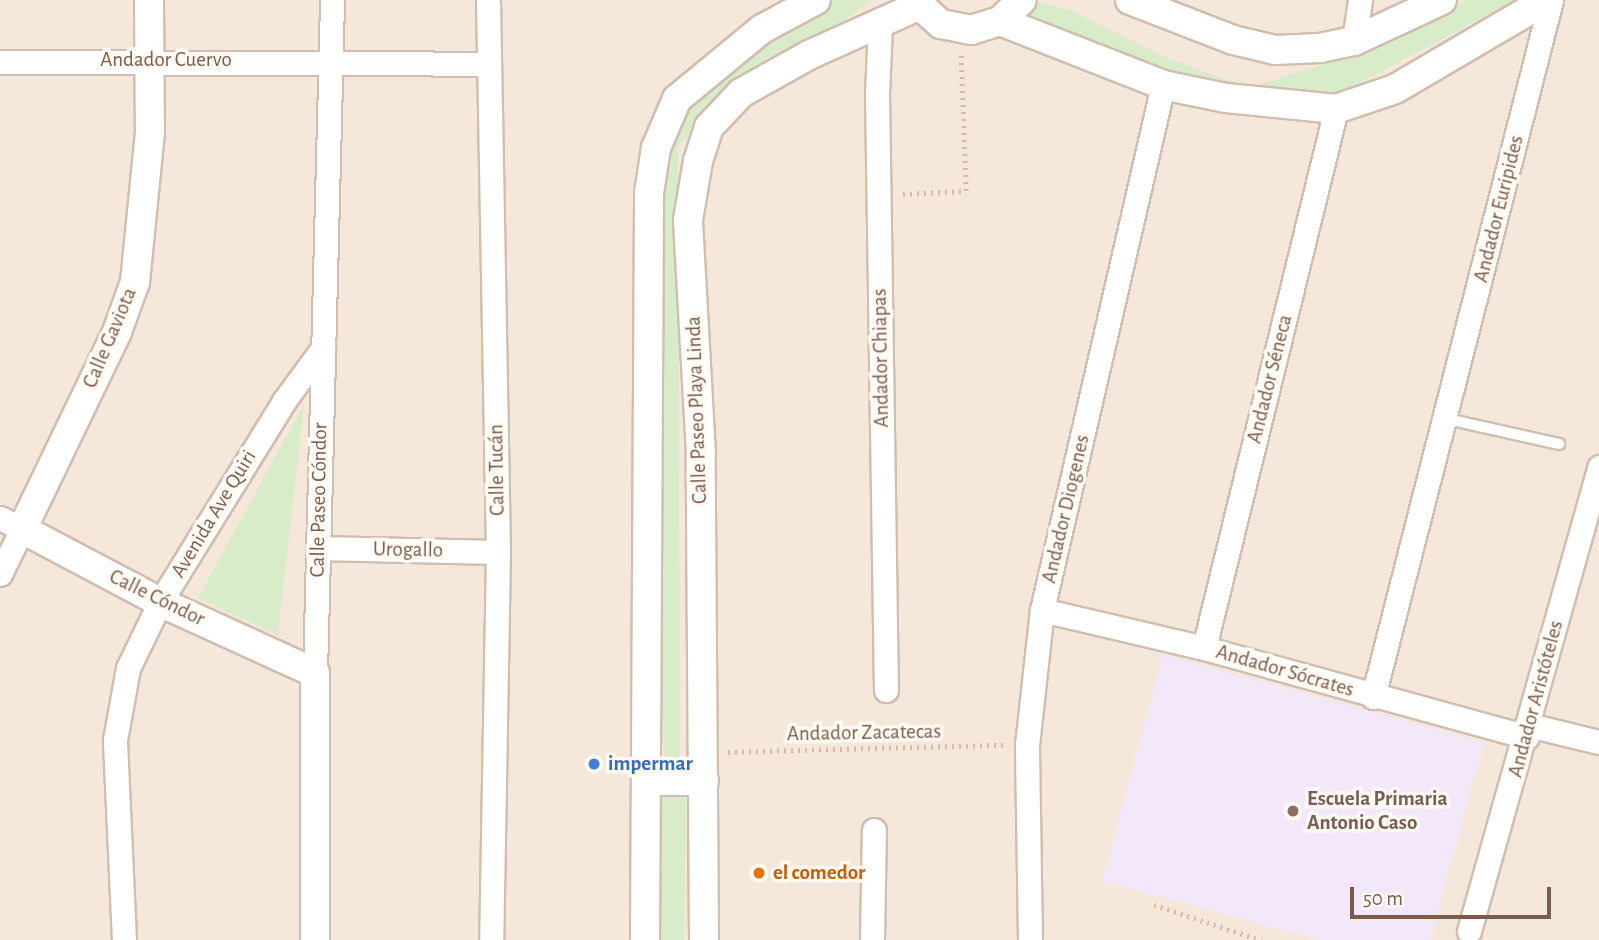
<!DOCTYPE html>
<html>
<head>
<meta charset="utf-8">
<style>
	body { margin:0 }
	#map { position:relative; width:1599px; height:940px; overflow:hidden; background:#fdf6ec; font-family:"Alegreya Sans",sans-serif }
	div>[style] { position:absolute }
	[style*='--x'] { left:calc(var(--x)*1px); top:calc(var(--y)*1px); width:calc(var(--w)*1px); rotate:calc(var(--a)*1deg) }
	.residential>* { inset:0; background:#f5e8da; transform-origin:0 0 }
	.education>* { inset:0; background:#f3e8fa }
	.green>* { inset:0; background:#d8ecc9 }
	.path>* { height:4.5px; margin-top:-2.25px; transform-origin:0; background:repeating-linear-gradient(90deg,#d9b8a5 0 2px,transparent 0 7px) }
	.roads { filter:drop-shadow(2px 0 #d1beb0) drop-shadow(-2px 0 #d1beb0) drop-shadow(0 2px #d1beb0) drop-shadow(0 -2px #d1beb0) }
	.service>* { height:10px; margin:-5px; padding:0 5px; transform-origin:5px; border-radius:5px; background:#fff }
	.minor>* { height:23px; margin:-11.5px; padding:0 11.5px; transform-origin:11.5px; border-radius:11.5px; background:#fff }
	.tertiary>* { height:28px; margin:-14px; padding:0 14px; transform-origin:14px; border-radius:14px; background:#fff }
	.dots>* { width:19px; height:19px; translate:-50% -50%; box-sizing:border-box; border:4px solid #fffaf3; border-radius:50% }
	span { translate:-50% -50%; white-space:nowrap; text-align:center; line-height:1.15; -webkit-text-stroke:7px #fffaf3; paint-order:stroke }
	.street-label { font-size:21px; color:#7a5c4d }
	.shop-label { font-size:21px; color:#366cbe; font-weight:700 }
	.left { translate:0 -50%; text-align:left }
	.education-label { font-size:21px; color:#785e54; font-weight:700 }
	.food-label { font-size:21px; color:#c56008; font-weight:700 }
	.scale { position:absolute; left:1350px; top:887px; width:201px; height:32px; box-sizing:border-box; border:4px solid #7a5c4d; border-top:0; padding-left:9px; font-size:21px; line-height:24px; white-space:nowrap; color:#7a5c4d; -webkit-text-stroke:5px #fffaf3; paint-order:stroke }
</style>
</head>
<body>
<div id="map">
	<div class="residential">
		<i style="left:0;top:0;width:1599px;height:940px"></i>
	</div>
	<div class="education">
		<i style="clip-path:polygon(1163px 655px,1484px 742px,1430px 940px,1320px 940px,1102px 881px)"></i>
	</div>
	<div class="green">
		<i style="clip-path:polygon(835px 0,872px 0,821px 37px,765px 59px,678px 146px,680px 768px,664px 766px,652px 201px,677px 106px,782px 27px)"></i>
		<i style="clip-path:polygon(1031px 0,1070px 10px,1165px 57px,1249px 88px,1385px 44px,1467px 0,1516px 0,1333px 97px,1270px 101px,1152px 74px,1016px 20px)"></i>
		<i style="clip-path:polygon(304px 404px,278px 635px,198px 598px)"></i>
		<i style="clip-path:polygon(650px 793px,686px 794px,684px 940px,660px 940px,661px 849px)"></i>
	</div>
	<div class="path">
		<i style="--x:903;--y:194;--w:63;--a:-2.7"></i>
		<i style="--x:966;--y:191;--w:138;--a:-92.1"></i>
		<i style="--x:728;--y:752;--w:275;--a:-1.5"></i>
		<i style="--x:1154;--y:905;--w:113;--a:18.1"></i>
	</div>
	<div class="roads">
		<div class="service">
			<i style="--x:1447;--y:419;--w:115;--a:12.6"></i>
		</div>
		<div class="minor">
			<i style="--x:488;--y:0;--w:552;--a:88.96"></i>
			<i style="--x:498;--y:552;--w:388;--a:91"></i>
			<i style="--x:880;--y:25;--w:68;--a:92.5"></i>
			<i style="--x:877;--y:93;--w:597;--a:89.14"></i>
			<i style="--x:1354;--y:41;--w:41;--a:-81.7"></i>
			<i style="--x:0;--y:62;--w:488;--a:0.2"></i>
			<i style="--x:0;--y:518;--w:25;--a:27"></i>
			<i style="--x:22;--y:529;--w:50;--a:116.1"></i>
			<i style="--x:318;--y:548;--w:180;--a:1.3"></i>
			<i style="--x:1042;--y:610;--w:166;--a:13.2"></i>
			<i style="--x:1204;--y:648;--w:335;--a:15.4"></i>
			<i style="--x:1204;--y:648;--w:555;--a:-76.24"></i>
			<i style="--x:315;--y:673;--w:673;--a:-88.55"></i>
			<i style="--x:1373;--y:697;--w:719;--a:-75.67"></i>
			<i style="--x:1529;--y:725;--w:72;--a:13.7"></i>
			<i style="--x:1469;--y:931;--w:482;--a:-74.3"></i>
			<i style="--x:124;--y:940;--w:200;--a:-92.6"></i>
			<i style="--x:115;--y:740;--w:73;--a:-79.8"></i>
			<i style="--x:128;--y:668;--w:73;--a:-64.1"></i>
			<i style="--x:160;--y:602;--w:236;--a:-58.3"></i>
			<i style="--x:284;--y:401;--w:66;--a:-53.7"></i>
			<i style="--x:872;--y:940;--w:110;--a:-89"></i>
			<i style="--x:1030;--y:940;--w:195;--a:-90.9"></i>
			<i style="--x:1027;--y:745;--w:136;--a:-83.7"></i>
			<i style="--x:1042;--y:610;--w:539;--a:-77.02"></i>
		</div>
		<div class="tertiary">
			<i style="--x:149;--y:0;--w:132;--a:89.6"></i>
			<i style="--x:150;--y:132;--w:151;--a:95.7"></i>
			<i style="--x:135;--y:282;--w:53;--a:109.8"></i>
			<i style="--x:117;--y:332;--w:219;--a:115.7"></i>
			<i style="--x:22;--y:529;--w:156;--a:27.9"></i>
			<i style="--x:160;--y:602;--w:170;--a:24.6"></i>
			<i style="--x:315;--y:673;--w:267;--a:90"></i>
			<i style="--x:914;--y:0;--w:36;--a:42"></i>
			<i style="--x:941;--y:24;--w:31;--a:11"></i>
			<i style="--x:971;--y:30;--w:30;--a:-17"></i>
			<i style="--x:1000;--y:21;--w:30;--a:-44"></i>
			<i style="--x:1130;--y:0;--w:110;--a:21.2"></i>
			<i style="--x:1233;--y:40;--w:43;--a:13.4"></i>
			<i style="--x:1275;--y:50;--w:45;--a:-2.5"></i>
			<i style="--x:1320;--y:48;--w:35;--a:-12"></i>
			<i style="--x:1354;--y:41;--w:97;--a:-25"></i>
			<i style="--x:1000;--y:21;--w:175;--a:21.4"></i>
			<i style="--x:1163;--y:85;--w:64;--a:11.7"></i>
			<i style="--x:1226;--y:98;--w:111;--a:5.7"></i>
			<i style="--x:1336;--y:109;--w:62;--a:-18.7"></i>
			<i style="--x:1395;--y:89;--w:176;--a:-30.4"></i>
			<i style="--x:648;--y:781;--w:56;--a:0"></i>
			<i style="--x:645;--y:940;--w:747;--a:-89.69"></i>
			<i style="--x:649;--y:193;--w:46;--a:-81.2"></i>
			<i style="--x:656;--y:148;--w:53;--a:-66.8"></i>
			<i style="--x:677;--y:99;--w:110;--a:-39.5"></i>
			<i style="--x:762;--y:29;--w:61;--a:-28.2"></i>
			<i style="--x:704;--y:940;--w:486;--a:-90.4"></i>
			<i style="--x:701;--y:454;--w:234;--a:-93.2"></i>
			<i style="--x:688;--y:220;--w:60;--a:-80.4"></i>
			<i style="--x:698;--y:161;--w:36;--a:-72"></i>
			<i style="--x:709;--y:127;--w:47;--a:-46.7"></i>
			<i style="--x:741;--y:93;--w:78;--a:-29.2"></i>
			<i style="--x:809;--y:55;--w:120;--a:-24.2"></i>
		</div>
	</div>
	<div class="dots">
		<i style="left:594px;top:764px;background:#3f7fe0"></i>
		<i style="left:1293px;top:811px;background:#8d6e63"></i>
		<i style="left:759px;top:873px;background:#e8710a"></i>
	</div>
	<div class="street-label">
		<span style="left:166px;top:60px">Andador Cuervo</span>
		<span style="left:1499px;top:209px;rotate:-76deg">Andador Euripides</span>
		<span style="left:110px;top:338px;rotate:-67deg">Calle Gaviota</span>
		<span style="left:881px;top:358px;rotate:-91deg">Andador Chiapas</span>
		<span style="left:1270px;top:379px;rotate:-76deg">Andador Séneca</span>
		<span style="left:697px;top:410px;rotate:-92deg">Calle Paseo Playa Linda</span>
		<span style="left:497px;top:470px;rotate:-91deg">Calle Tucán</span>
		<span style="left:319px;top:500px;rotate:-89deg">Calle Paseo Cóndor</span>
		<span style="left:1066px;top:509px;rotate:-77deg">Andador Diogenes</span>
		<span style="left:214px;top:514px;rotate:-59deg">Avenida Ave Quiri</span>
		<span style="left:408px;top:550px;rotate:1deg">Urogallo</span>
		<span style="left:157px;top:598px;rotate:26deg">Calle Cóndor</span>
		<span style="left:1285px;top:671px;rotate:16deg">Andador Sócrates</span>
		<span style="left:1536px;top:699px;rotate:-75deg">Andador Aristóteles</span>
		<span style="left:864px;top:733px;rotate:-1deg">Andador Zacatecas</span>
	</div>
	<div class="shop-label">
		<span class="left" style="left:608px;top:764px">impermar</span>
	</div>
	<div class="education-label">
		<span class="left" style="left:1307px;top:811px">Escuela Primaria<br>Antonio Caso</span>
	</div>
	<div class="food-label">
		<span class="left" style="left:773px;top:873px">el comedor</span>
	</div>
	<div class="scale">50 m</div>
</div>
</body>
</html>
